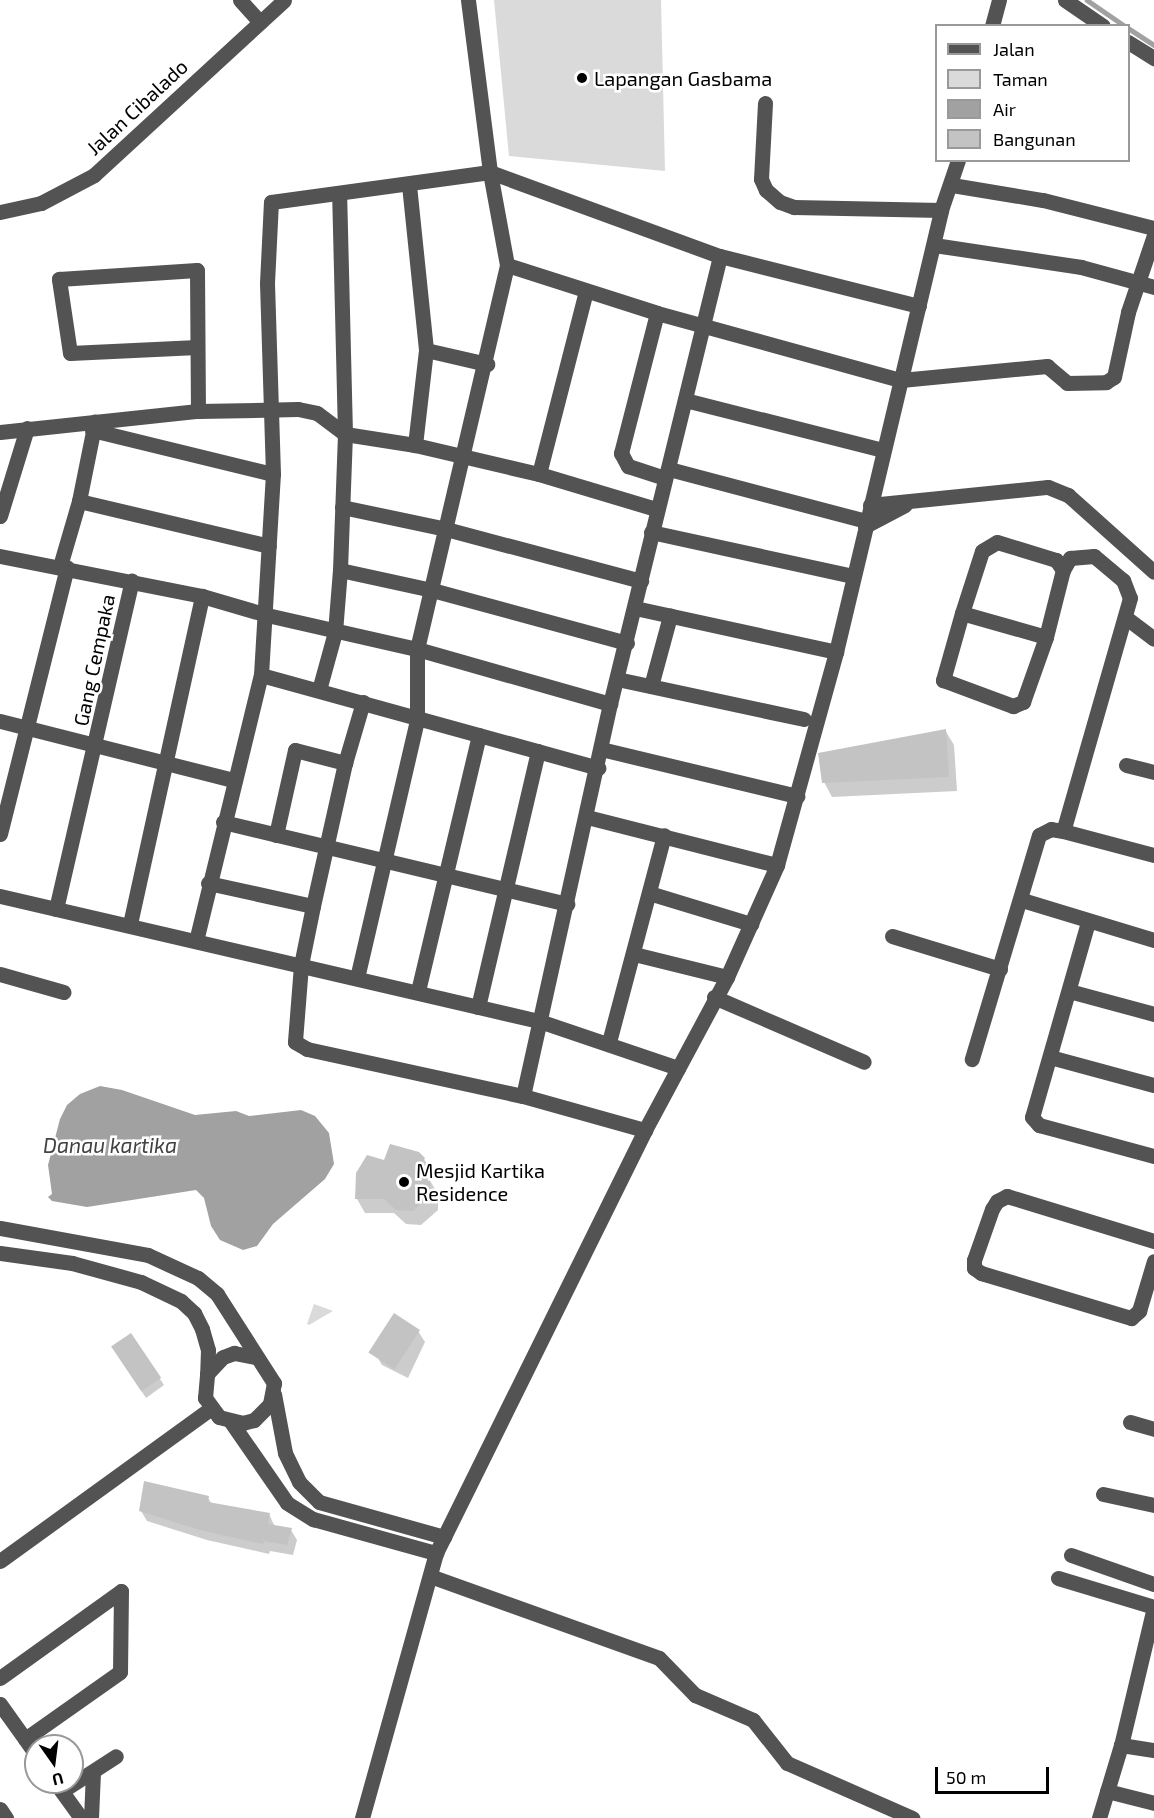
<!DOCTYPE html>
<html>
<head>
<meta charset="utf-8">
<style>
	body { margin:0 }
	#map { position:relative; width:1154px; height:1818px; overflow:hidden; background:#fff; font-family:"Exo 2",sans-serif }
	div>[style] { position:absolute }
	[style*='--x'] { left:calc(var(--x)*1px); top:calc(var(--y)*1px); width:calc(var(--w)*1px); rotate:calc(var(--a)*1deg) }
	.green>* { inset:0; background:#dadada }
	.water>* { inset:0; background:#a1a1a1 }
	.shadow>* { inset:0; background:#0003 }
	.stream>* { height:4.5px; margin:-2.25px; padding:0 2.25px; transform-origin:2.25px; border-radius:2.25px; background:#a1a1a1 }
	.building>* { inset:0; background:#c3c3c3; transform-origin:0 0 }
	.minor>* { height:15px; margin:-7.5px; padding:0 7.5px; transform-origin:7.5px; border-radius:7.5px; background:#535353 }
	.dots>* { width:16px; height:16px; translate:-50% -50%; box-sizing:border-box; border:3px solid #fff; border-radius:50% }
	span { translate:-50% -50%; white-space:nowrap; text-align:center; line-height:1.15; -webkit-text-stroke:5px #fff; paint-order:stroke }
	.poi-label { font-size:20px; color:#000 }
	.left { translate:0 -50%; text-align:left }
	.street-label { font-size:20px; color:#000 }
	.water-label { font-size:21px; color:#424242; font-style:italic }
	.legend { position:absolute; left:935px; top:24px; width:195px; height:138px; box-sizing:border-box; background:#fff; border:2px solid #999; margin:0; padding:8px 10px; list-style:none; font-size:18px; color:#000 }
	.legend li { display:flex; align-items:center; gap:12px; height:30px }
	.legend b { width:30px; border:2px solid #999 }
	.north { position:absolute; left:24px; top:1734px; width:60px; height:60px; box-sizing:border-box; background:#fff; border:2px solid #999; border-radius:50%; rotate:166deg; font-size:16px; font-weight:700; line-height:24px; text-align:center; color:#000 }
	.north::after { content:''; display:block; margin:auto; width:21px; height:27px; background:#000; clip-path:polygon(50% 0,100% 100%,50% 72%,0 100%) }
	.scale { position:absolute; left:935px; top:1767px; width:114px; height:27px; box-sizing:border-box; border:3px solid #000; border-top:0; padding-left:8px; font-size:18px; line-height:21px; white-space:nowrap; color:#000; -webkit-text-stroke:4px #fff; paint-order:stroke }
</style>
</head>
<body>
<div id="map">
	<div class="green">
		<i style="clip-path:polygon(494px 0,661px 0,665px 171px,509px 156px)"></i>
		<i style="clip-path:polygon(314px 1304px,333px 1311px,309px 1325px,307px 1324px)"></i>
	</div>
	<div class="water">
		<i style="clip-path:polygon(100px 1086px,122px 1090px,195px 1115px,236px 1111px,249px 1116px,301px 1110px,315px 1116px,329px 1133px,334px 1164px,325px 1179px,273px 1224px,257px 1246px,243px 1250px,220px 1240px,211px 1226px,204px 1198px,196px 1190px,87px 1207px,52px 1201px,48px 1197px,52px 1194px,48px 1165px,60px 1119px,67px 1105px,80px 1094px)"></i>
	</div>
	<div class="shadow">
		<i style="clip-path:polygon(945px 730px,954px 745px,957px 791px,832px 797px,824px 782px)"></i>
		<i style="clip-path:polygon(424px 1159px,433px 1174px,429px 1179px,438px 1194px,438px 1210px,421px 1225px,406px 1224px,394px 1213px,365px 1213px,357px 1199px,385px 1161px)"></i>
		<i style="clip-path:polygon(418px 1331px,425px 1342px,408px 1378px,382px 1365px,376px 1355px)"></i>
		<i style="clip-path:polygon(131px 1335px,164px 1385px,146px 1398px,117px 1354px)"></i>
		<i style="clip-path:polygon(208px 1498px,212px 1504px,269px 1514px,275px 1527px,291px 1530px,297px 1540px,293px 1555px,270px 1551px,269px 1554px,207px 1540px,147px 1521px,141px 1511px)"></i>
	</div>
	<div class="stream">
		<i style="--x:1087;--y:0;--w:46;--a:34.4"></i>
		<i style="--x:1128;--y:28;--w:31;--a:33"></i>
	</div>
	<div class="building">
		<i style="clip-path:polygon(946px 729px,949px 777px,822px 783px,818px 753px)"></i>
		<i style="clip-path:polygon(390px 1144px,419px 1152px,425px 1158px,421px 1165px,430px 1178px,430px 1195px,413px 1211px,396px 1210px,384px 1199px,355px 1199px,356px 1173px,367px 1155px,384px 1160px)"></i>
		<i style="left:394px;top:1313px;width:31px;height:47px;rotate:33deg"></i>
		<i style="left:131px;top:1333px;width:54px;height:24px;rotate:56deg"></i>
		<i style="clip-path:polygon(144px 1481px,209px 1496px,208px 1502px,270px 1513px,268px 1524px,292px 1528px,287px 1545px,264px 1541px,263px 1544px,200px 1530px,139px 1511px)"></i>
	</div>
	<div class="minor">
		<i style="--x:240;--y:0;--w:30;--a:48"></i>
		<i style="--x:1065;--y:0;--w:46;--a:34.4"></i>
		<i style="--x:992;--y:26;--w:27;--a:-75"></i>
		<i style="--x:1128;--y:42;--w:31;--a:32"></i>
		<i style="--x:765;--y:103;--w:76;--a:93"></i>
		<i style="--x:761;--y:179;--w:12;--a:66"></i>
		<i style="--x:766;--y:190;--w:18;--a:41"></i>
		<i style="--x:780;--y:202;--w:15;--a:20"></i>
		<i style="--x:794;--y:207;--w:147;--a:1.2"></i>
		<i style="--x:409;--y:185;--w:166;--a:84.1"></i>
		<i style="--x:426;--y:350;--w:96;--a:96.6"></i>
		<i style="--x:952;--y:185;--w:92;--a:9.4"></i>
		<i style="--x:1043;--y:200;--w:114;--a:14.2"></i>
		<i style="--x:0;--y:212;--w:42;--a:-12.4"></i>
		<i style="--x:41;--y:203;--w:60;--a:-27.8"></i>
		<i style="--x:94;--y:175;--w:258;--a:-42.6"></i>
		<i style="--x:934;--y:245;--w:149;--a:8.5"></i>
		<i style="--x:1081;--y:267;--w:76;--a:15.3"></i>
		<i style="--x:507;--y:265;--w:157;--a:17.7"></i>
		<i style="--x:657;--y:313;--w:253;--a:15.4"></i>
		<i style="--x:901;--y:380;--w:147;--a:-5.5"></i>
		<i style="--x:1047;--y:366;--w:26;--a:40"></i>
		<i style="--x:1067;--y:383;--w:39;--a:-1"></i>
		<i style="--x:1106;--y:382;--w:9;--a:-32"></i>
		<i style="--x:1114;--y:377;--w:66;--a:-77.8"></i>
		<i style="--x:1128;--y:312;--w:81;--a:-71.3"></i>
		<i style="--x:657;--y:313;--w:145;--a:104.4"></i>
		<i style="--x:621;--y:453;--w:15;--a:62"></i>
		<i style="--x:628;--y:466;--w:39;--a:18"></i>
		<i style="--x:197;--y:347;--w:127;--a:177.3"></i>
		<i style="--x:70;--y:353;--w:75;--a:-98.5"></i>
		<i style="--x:59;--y:279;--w:138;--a:-3.7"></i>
		<i style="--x:197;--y:270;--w:141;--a:89.6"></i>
		<i style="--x:426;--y:350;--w:63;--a:12.9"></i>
		<i style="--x:685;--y:400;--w:203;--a:14.2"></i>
		<i style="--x:92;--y:430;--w:186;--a:13.7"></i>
		<i style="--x:0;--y:432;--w:199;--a:-6.1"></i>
		<i style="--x:198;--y:411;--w:100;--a:-1.1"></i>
		<i style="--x:298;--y:409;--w:19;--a:12"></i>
		<i style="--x:317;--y:413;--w:35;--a:37"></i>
		<i style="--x:345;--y:434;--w:71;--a:8.9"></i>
		<i style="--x:415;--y:445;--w:127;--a:13.2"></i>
		<i style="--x:539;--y:474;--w:122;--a:16.7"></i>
		<i style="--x:669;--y:469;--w:204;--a:14.8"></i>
		<i style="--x:539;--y:474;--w:189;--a:-75.6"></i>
		<i style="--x:79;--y:501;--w:195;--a:13.3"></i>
		<i style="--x:870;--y:505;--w:179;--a:-5.8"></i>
		<i style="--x:1048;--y:487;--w:22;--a:22"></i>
		<i style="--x:1068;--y:495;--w:115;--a:41.8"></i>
		<i style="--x:342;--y:507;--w:106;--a:11.9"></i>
		<i style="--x:446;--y:529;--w:202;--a:14.9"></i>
		<i style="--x:0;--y:516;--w:92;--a:-72.9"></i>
		<i style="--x:865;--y:526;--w:45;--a:-27.7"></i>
		<i style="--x:651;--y:532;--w:206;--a:12.3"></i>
		<i style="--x:0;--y:556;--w:206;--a:11.2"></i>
		<i style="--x:202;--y:596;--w:68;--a:16.3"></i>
		<i style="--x:267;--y:615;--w:154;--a:12.8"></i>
		<i style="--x:417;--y:649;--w:201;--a:15.9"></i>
		<i style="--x:60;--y:566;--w:68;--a:-73.7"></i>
		<i style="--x:79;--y:501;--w:81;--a:-78.6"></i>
		<i style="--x:340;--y:570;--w:94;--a:12.3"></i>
		<i style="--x:432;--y:590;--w:202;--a:15.2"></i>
		<i style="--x:635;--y:608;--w:206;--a:12.3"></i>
		<i style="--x:962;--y:613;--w:65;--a:-72.1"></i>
		<i style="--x:982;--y:551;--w:17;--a:-31"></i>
		<i style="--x:997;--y:542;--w:62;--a:17"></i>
		<i style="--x:1056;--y:560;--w:12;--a:55"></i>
		<i style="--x:1063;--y:570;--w:14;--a:-60"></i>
		<i style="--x:1070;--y:558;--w:24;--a:-5"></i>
		<i style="--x:1094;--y:556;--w:38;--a:40"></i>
		<i style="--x:1123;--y:580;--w:19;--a:69"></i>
		<i style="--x:1130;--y:598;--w:242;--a:106"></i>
		<i style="--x:1063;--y:831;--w:12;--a:-171"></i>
		<i style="--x:1051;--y:829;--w:13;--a:153"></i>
		<i style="--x:1039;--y:835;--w:234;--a:106.7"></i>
		<i style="--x:1125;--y:617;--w:36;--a:37"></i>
		<i style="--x:1046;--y:637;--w:87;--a:-164.1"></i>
		<i style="--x:962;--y:613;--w:70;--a:105.8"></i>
		<i style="--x:943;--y:680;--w:75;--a:20.4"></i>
		<i style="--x:1013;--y:706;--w:11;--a:-22"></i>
		<i style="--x:1023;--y:702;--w:69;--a:-70.5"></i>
		<i style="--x:1046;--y:637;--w:69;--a:-75.8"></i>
		<i style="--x:261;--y:675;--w:350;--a:15.4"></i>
		<i style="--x:617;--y:679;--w:191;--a:12.1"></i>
		<i style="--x:651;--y:686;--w:73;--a:-74.8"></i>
		<i style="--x:319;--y:690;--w:60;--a:-74.6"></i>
		<i style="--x:335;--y:632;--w:62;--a:-85.4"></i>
		<i style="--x:340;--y:570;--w:136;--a:-87.9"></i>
		<i style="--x:345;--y:434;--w:239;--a:-91.4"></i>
		<i style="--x:363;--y:702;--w:64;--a:106.4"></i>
		<i style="--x:345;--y:763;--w:147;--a:102.6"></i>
		<i style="--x:313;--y:906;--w:60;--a:101.5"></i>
		<i style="--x:301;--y:965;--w:77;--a:94.5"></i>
		<i style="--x:295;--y:1042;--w:14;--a:30"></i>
		<i style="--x:307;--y:1049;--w:221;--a:12.3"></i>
		<i style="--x:523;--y:1096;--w:127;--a:15.6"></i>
		<i style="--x:0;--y:721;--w:240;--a:14.2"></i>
		<i style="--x:601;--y:749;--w:202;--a:13.5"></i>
		<i style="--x:1126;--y:765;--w:29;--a:14"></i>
		<i style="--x:587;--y:817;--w:196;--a:14.2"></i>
		<i style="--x:223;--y:822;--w:354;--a:13.4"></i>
		<i style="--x:1063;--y:831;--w:94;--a:14.8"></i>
		<i style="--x:0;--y:834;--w:275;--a:-75.9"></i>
		<i style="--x:276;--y:835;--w:87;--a:-77.4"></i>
		<i style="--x:295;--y:750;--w:52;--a:14.6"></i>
		<i style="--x:208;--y:883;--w:107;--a:12.4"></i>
		<i style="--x:649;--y:893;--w:107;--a:16.9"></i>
		<i style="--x:0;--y:896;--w:553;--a:13.06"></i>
		<i style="--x:539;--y:1021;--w:147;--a:18.7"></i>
		<i style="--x:1022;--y:900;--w:138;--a:16.9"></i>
		<i style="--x:56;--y:909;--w:337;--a:-77"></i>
		<i style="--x:1088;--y:922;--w:203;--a:106"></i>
		<i style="--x:1032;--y:1117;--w:11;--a:49"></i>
		<i style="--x:1039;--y:1125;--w:119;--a:15.1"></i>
		<i style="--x:130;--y:924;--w:336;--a:-77.6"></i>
		<i style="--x:892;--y:936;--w:113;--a:17"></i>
		<i style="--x:196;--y:941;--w:274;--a:-76.3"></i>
		<i style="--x:261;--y:675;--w:201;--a:-86.6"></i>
		<i style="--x:273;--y:474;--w:191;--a:-91.8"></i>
		<i style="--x:267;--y:283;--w:81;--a:-87.2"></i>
		<i style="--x:271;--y:202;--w:221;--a:-7.8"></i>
		<i style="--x:490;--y:172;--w:245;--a:20.1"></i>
		<i style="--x:720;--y:256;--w:205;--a:14.1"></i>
		<i style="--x:634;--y:954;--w:96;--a:13.9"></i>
		<i style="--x:0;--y:974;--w:66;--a:15.9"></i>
		<i style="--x:357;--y:978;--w:265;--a:-76.9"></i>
		<i style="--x:417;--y:720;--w:71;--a:-90"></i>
		<i style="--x:417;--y:649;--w:394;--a:-76.8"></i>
		<i style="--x:507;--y:265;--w:95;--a:-100.4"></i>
		<i style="--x:490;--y:172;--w:173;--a:-97.3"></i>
		<i style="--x:418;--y:991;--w:263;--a:-76.6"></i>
		<i style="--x:1069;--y:991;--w:88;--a:15.1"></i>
		<i style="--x:714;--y:997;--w:163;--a:23.4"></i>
		<i style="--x:478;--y:1007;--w:263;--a:-76.8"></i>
		<i style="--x:609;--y:1042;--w:214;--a:-75.1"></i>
		<i style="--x:1050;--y:1057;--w:108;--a:15.1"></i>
		<i style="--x:523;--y:1096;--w:402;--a:-77.5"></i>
		<i style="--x:610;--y:704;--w:461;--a:-76.2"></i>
		<i style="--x:0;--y:1228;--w:150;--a:10.3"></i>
		<i style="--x:148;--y:1255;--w:55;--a:24.7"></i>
		<i style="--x:198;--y:1278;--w:25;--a:40"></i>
		<i style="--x:217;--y:1294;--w:106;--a:57.4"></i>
		<i style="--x:274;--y:1383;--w:21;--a:101"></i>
		<i style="--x:270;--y:1404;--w:23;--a:135"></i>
		<i style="--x:254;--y:1420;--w:11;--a:165"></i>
		<i style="--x:243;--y:1423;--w:25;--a:-166"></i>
		<i style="--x:219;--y:1417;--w:24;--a:-126"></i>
		<i style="--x:205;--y:1398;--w:24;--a:-85"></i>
		<i style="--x:207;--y:1374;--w:23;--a:-47"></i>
		<i style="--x:223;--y:1357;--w:12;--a:-20"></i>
		<i style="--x:234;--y:1353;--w:21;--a:11"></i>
		<i style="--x:1154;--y:1241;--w:154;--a:-163"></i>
		<i style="--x:1007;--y:1196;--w:11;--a:153"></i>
		<i style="--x:997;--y:1201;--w:9;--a:122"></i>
		<i style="--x:992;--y:1209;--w:54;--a:109.4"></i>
		<i style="--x:974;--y:1260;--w:8;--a:90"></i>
		<i style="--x:974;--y:1268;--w:9;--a:36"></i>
		<i style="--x:981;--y:1273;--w:157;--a:16.7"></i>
		<i style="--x:1131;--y:1318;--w:11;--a:-41"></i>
		<i style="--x:1139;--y:1311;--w:52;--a:-73.3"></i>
		<i style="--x:0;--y:1253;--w:73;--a:7.9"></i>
		<i style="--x:72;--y:1263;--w:72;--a:15.4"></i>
		<i style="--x:141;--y:1282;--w:44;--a:25.4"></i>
		<i style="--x:181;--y:1301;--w:18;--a:43"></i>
		<i style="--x:194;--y:1313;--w:18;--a:63"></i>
		<i style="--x:202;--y:1329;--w:22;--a:74"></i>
		<i style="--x:208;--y:1350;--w:24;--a:92"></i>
		<i style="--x:274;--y:1394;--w:60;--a:79.4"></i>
		<i style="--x:285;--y:1453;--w:32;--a:64"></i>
		<i style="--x:299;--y:1482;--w:28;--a:45"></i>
		<i style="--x:319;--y:1502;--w:130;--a:15.6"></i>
		<i style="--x:231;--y:1422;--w:98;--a:55.3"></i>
		<i style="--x:287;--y:1503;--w:31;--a:32"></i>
		<i style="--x:313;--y:1519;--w:128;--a:15.5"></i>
		<i style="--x:1130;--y:1422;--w:25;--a:16"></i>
		<i style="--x:1103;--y:1494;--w:52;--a:12.2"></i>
		<i style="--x:1071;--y:1555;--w:88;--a:19.3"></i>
		<i style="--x:0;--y:1561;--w:259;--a:-35.9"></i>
		<i style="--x:430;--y:1576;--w:243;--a:19.7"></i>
		<i style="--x:659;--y:1658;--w:52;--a:45.8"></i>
		<i style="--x:695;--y:1695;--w:63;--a:23.3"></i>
		<i style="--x:753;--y:1720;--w:55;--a:51.7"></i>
		<i style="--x:787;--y:1763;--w:137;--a:23.7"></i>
		<i style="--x:1058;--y:1578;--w:100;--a:16.8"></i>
		<i style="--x:1154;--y:1607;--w:142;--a:103.4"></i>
		<i style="--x:0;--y:1678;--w:149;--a:-35.7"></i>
		<i style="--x:121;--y:1591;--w:81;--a:90.7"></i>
		<i style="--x:120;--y:1672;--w:116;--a:144.8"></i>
		<i style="--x:25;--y:1739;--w:43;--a:-125.5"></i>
		<i style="--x:25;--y:1739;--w:19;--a:55"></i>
		<i style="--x:55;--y:1782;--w:44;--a:54.2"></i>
		<i style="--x:62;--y:1791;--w:64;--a:-32.9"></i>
		<i style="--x:1107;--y:1791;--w:49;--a:14.3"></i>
		<i style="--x:0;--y:1809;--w:11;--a:56"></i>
		<i style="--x:91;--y:1818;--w:46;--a:-87.5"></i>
		<i style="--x:362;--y:1818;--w:275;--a:-74.4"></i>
		<i style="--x:436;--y:1553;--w:472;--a:-63.7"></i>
		<i style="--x:645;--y:1130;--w:174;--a:-61.8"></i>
		<i style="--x:727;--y:977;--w:123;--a:-65.9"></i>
		<i style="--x:777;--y:865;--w:221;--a:-74.5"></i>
		<i style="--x:836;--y:652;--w:454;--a:-76.6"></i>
		<i style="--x:941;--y:210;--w:53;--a:-71.2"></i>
		<i style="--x:1099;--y:1818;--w:76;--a:-73.2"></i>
		<i style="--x:1121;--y:1745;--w:33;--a:9"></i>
	</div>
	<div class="dots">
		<i style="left:582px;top:78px;background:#000"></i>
		<i style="left:404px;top:1182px;background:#000"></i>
	</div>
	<div class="poi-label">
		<span class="left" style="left:594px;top:78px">Lapangan Gasbama</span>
		<span class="left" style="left:416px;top:1182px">Mesjid Kartika<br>Residence</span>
	</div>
	<div class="street-label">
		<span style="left:137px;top:107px;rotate:-43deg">Jalan Cibalado</span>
		<span style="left:94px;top:660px;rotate:-78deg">Gang Cempaka</span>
	</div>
	<div class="water-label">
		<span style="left:110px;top:1145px">Danau kartika</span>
	</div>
	<ul class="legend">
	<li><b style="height:8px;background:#535353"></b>Jalan</li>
	<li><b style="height:16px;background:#dadada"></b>Taman</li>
	<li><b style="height:16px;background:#a1a1a1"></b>Air</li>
	<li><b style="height:16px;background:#c3c3c3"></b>Bangunan</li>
	</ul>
	<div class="north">U</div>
	<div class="scale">50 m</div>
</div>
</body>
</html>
